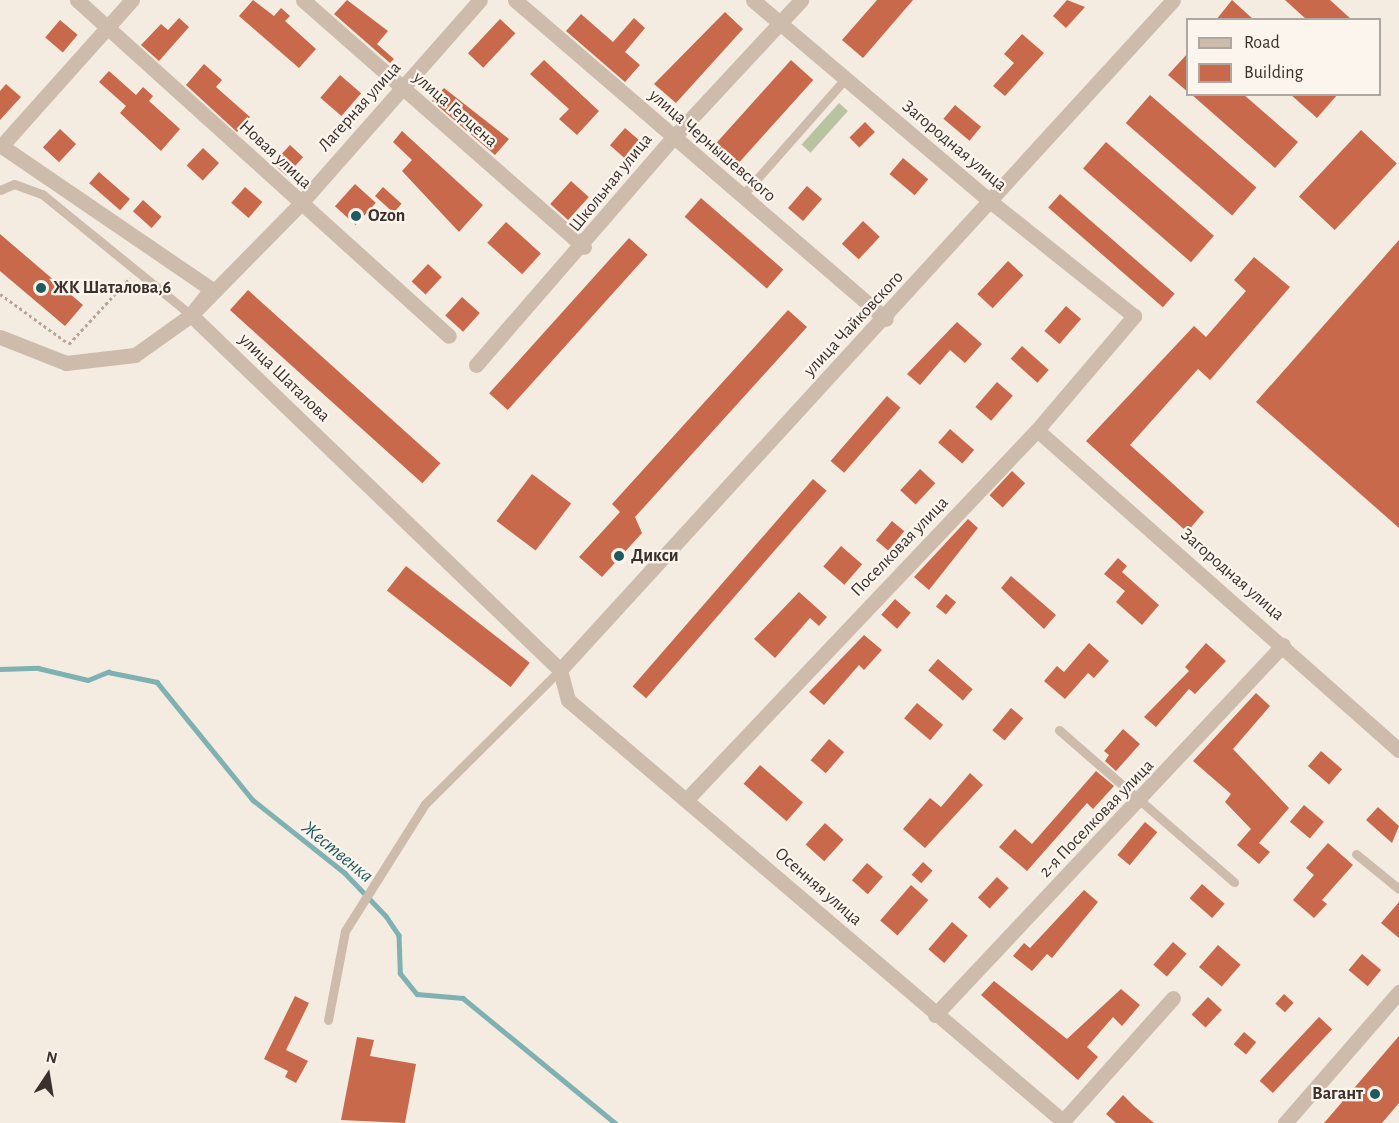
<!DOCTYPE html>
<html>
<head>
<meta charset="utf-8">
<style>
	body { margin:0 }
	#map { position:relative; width:1399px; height:1123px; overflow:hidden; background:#f4ebe1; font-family:"Alegreya Sans",sans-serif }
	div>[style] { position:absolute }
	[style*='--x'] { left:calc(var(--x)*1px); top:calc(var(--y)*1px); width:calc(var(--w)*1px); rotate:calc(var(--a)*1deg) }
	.green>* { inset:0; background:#b8c4a0; transform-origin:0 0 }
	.stream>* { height:4.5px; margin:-2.25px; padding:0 2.25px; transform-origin:2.25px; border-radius:2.25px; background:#7fb0b2 }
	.building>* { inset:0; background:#c8694b; transform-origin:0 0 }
	.path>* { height:3px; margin-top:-1.5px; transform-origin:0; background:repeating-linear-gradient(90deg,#b9a596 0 3px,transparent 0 6px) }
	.service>* { height:9px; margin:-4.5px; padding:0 4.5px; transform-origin:4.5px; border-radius:4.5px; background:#cdbbac }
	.minor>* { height:15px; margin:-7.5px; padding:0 7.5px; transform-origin:7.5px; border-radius:7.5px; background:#cdbbac }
	.tertiary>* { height:15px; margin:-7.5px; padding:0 7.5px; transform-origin:7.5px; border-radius:7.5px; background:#cdbbac }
	.dots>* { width:16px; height:16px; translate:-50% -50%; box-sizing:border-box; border:3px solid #fbf5ee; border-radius:50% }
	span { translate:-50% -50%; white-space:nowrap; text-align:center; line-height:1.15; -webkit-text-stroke:4.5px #fbf5ee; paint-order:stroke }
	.street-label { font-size:18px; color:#3b302b }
	.poi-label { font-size:18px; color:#3b302b; font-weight:700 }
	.left { translate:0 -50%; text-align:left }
	.right { translate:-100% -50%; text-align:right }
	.water-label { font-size:20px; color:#1f5a5e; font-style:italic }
	.legend { position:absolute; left:1186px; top:18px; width:195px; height:78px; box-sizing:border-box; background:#fbf5ee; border:2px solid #aea6a0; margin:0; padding:8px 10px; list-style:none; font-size:18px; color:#3b302b }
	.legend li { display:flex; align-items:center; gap:12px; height:30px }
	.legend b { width:30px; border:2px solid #aea6a0 }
	.north { position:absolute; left:18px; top:1045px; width:60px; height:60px; -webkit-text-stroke:4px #fbf5ee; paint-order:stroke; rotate:12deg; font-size:16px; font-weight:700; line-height:24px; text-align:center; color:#3b302b }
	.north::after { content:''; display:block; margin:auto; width:21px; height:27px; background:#3b302b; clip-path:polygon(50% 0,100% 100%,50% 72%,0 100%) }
</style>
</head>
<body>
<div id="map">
	<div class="green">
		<i style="left:839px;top:103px;width:12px;height:56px;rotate:42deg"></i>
	</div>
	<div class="stream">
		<i style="--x:0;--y:669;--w:38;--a:-2"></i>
		<i style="--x:38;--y:668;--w:51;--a:13.5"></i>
		<i style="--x:88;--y:680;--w:22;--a:-22"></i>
		<i style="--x:108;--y:672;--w:50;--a:11.5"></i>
		<i style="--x:157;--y:682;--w:152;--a:50.9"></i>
		<i style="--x:253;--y:800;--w:117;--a:38.4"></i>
		<i style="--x:345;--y:873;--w:59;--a:46.4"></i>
		<i style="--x:386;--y:916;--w:23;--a:56"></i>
		<i style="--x:399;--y:935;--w:38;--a:88"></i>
		<i style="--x:400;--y:973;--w:27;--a:51"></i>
		<i style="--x:417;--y:994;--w:46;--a:5"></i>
		<i style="--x:463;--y:998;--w:197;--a:39.4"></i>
	</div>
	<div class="building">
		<i style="clip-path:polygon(253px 0,274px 16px,281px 8px,290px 16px,285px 21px,316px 49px,299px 68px,239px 16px)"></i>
		<i style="clip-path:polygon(347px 0,388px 31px,377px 44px,394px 59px,390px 63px,334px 14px)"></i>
		<i style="clip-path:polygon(877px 0,913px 0,863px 58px,842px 40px)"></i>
		<i style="clip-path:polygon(1067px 0,1085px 7px,1066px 28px,1053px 16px)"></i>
		<i style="clip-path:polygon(1232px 0,1254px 20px,1216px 20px)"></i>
		<i style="clip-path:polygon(1285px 0,1330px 0,1352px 20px,1307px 20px)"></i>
		<i style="clip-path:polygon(725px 12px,743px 29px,676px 103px,654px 84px)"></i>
		<i style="clip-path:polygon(581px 14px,613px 42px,634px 18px,645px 28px,625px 52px,640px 65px,625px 82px,566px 31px)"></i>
		<i style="clip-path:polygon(179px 18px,189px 27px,159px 61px,141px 45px,161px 24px,168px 30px)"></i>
		<i style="left:500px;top:19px;width:21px;height:47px;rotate:43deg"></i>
		<i style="left:60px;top:20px;width:23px;height:23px;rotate:40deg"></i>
		<i style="clip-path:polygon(1022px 34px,1044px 53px,1005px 96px,993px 86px,1014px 63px,1004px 54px)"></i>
		<i style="clip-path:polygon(1188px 53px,1188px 92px,1168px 75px)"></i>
		<i style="clip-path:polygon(544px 60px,599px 111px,577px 135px,559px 119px,569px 109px,530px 74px)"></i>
		<i style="left:791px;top:60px;width:30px;height:121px;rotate:42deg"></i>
		<i style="clip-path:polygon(204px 64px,222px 80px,216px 87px,250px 117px,237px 132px,186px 85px)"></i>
		<i style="clip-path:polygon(109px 71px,136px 95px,143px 87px,153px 96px,149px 101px,180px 129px,161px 151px,120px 113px,126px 106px,99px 82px)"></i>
		<i style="left:340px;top:75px;width:28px;height:30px;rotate:41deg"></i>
		<i style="clip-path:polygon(6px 84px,21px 97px,0 120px,0 91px)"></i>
		<i style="clip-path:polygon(444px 88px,509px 139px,495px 155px,432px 101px)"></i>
		<i style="clip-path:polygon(1191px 94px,1243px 94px,1298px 142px,1275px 168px)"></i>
		<i style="clip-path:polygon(1290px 94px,1338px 94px,1317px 118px)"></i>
		<i style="left:1150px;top:95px;width:141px;height:37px;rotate:41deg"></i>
		<i style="left:955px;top:105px;width:34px;height:18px;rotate:40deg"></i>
		<i style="left:865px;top:122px;width:14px;height:22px;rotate:45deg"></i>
		<i style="left:625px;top:128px;width:20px;height:23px;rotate:41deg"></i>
		<i style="left:60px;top:129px;width:22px;height:25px;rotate:43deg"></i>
		<i style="left:1361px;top:130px;width:49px;height:91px;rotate:43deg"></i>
		<i style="clip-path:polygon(402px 131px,483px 205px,459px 232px,402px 171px,412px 160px,393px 142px)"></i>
		<i style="left:1106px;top:142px;width:143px;height:35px;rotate:41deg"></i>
		<i style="left:290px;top:145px;width:18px;height:25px;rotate:43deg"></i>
		<i style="left:203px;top:148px;width:22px;height:24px;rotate:43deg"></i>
		<i style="left:903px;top:158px;width:33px;height:21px;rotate:40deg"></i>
		<i style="left:99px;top:172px;width:41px;height:15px;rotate:41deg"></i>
		<i style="left:571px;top:181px;width:24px;height:31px;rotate:42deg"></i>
		<i style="left:355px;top:184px;width:28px;height:30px;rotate:42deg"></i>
		<i style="left:807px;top:186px;width:20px;height:29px;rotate:41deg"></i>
		<i style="left:245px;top:187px;width:23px;height:21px;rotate:41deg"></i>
		<i style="left:383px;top:187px;width:25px;height:12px;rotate:42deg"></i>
		<i style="left:1060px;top:194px;width:152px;height:18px;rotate:41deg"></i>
		<i style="left:701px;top:198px;width:109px;height:25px;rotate:41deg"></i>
		<i style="left:143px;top:200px;width:25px;height:15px;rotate:42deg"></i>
		<i style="left:863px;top:221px;width:23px;height:31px;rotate:43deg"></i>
		<i style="left:506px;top:222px;width:47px;height:28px;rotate:42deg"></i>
		<i style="clip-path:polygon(0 234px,83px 305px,65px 326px,0 271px)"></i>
		<i style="left:629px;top:238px;width:25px;height:209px;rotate:42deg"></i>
		<i style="clip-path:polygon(1399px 240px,1399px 528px,1256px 402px)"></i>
		<i style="clip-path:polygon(1254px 257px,1290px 287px,1210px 380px,1198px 369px,1130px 445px,1204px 512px,1187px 532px,1086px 441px,1194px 326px,1206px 337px,1246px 291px,1234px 280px)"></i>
		<i style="left:1008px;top:261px;width:21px;height:45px;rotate:43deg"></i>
		<i style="left:428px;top:264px;width:19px;height:24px;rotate:43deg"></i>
		<i style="left:248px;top:290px;width:259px;height:27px;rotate:42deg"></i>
		<i style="left:462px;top:297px;width:24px;height:25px;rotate:42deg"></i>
		<i style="left:1066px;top:306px;width:20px;height:33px;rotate:41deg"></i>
		<i style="clip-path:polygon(788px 310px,807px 327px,635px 517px,642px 533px,602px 577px,579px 557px,620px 512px,612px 504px)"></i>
		<i style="clip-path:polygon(957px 322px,982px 344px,965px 363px,950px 350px,920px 385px,907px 374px)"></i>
		<i style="left:1022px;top:346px;width:36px;height:17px;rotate:42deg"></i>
		<i style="left:997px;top:382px;width:21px;height:33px;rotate:41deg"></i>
		<i style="left:887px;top:396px;width:18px;height:86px;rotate:41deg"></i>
		<i style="left:950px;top:429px;width:32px;height:18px;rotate:41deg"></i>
		<i style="left:920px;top:469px;width:21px;height:29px;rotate:43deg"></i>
		<i style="left:1012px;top:471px;width:18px;height:33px;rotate:43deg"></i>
		<i style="left:532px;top:474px;width:49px;height:59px;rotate:37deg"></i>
		<i style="left:813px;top:479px;width:18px;height:275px;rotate:41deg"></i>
		<i style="clip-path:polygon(968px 519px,978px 528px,929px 590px,914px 577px)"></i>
		<i style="left:892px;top:521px;width:16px;height:25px;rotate:40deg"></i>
		<i style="left:841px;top:546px;width:28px;height:27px;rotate:41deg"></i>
		<i style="clip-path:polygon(1118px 558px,1127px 566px,1122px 572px,1159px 605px,1142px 625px,1116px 602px,1125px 591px,1104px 574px)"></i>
		<i style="left:406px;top:566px;width:157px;height:31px;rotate:38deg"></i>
		<i style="clip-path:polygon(1011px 576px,1056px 615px,1044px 629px,1001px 588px)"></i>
		<i style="clip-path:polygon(799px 592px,827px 617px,819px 626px,810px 618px,775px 658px,754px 639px)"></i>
		<i style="left:946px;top:594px;width:13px;height:16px;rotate:39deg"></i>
		<i style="left:895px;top:599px;width:21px;height:21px;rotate:41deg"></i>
		<i style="clip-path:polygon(864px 635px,882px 650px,864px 670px,859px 665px,824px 705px,809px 692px)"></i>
		<i style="clip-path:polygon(1089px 643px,1109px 661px,1094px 678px,1088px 673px,1065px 699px,1044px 681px,1057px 666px,1064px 672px)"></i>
		<i style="clip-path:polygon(1206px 643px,1226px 661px,1195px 694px,1189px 689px,1156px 727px,1144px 717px,1189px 671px,1185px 667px)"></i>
		<i style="left:938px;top:659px;width:46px;height:15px;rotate:41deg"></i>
		<i style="clip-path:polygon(1256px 693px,1270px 706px,1233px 749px,1289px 808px,1259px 843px,1270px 852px,1259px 864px,1237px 845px,1251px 829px,1225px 802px,1231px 794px,1193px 761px)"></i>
		<i style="left:917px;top:703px;width:34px;height:20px;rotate:40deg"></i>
		<i style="left:1011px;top:708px;width:16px;height:29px;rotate:40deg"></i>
		<i style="clip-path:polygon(1123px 729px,1140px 744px,1116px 771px,1105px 761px,1109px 755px,1104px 751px)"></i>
		<i style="left:829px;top:739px;width:20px;height:28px;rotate:41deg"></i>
		<i style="left:1321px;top:751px;width:28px;height:20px;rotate:41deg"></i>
		<i style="left:760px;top:765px;width:57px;height:25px;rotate:41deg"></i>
		<i style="clip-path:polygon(1096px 771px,1114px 786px,1093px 809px,1087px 803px,1027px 871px,999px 847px,1015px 829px,1032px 844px)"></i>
		<i style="clip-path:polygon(970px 773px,983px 785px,925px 848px,903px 829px,930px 798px,941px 807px)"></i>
		<i style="left:1304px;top:805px;width:26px;height:22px;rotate:40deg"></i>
		<i style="clip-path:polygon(1378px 807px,1399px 826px,1392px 843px,1366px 820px)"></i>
		<i style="left:1145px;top:822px;width:16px;height:43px;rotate:40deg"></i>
		<i style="left:825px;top:823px;width:25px;height:29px;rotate:42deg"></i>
		<i style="clip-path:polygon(1328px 843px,1353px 865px,1322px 900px,1327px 904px,1314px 918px,1293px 900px,1314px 875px,1306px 868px)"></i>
		<i style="left:923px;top:862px;width:13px;height:17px;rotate:42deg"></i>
		<i style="left:867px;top:863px;width:21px;height:23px;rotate:41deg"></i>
		<i style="left:997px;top:877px;width:16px;height:28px;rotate:43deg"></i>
		<i style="left:1202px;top:884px;width:30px;height:19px;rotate:41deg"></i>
		<i style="left:911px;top:885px;width:23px;height:47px;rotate:41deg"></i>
		<i style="clip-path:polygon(1084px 890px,1098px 902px,1052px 958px,1047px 954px,1032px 971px,1013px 956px,1024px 943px,1030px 948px)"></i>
		<i style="clip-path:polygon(1399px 902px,1399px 938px,1381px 923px)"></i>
		<i style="left:952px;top:922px;width:21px;height:36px;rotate:41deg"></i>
		<i style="left:1173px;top:942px;width:18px;height:30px;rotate:41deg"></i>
		<i style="left:1218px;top:945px;width:30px;height:29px;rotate:41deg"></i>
		<i style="left:1362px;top:954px;width:25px;height:21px;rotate:40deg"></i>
		<i style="clip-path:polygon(994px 981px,1067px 1039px,1121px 989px,1140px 1005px,1122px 1026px,1113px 1017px,1087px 1047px,1098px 1057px,1078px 1080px,981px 995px)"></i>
		<i style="left:1284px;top:994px;width:13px;height:13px;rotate:42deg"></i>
		<i style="clip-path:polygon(295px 996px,309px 1003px,286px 1050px,308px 1061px,296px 1083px,285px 1077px,288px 1071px,264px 1059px)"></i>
		<i style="left:1208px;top:997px;width:19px;height:24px;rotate:43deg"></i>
		<i style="left:1319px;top:1017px;width:18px;height:87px;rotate:43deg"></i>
		<i style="left:1244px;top:1032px;width:16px;height:16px;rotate:40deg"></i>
		<i style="clip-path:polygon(1399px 1036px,1399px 1103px,1382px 1123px,1324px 1123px)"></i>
		<i style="clip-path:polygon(357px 1037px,374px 1040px,370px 1056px,416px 1064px,405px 1123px,341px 1120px)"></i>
		<i style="clip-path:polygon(1123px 1095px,1135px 1107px,1154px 1123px,1116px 1123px,1106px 1114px)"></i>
	</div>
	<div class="path">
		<i style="--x:0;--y:294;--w:85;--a:35.9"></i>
		<i style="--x:69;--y:344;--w:90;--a:-47.3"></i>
	</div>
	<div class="service">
		<i style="--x:0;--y:190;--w:15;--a:-23"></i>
		<i style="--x:14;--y:184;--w:30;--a:20"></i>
		<i style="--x:42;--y:194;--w:192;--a:39.1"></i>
		<i style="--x:741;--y:197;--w:157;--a:-48.6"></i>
		<i style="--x:1059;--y:730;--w:232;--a:41"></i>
		<i style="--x:1356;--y:854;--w:55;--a:39.1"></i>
		<i style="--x:328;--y:1020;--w:91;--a:-79.2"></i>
		<i style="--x:345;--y:931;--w:150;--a:-57.8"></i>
		<i style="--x:425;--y:804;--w:190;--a:-44.8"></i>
	</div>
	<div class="minor">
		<i style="--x:77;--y:0;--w:501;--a:42.09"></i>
		<i style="--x:303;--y:0;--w:374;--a:41.3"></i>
		<i style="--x:515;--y:0;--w:489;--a:40.7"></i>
		<i style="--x:4;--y:143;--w:192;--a:-48.2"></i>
		<i style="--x:0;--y:145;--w:255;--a:34.3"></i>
		<i style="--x:211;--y:289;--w:33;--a:128"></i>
		<i style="--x:191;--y:315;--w:512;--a:43.89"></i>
		<i style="--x:560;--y:670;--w:31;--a:75"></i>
		<i style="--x:568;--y:700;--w:653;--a:40.4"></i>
		<i style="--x:0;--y:337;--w:71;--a:21.5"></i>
		<i style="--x:66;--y:363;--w:69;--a:-6.6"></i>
		<i style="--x:135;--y:355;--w:69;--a:-35.5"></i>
		<i style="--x:191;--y:315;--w:156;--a:-45.5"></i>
		<i style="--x:300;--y:204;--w:272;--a:-48.6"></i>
		<i style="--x:476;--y:365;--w:299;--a:-49.1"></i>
		<i style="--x:672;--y:139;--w:190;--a:-47.1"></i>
		<i style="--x:1037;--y:430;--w:483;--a:41.5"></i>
		<i style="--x:687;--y:799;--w:509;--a:-46.51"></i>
		<i style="--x:1037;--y:430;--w:150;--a:-49.6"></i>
		<i style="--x:1134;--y:316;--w:183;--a:-141.4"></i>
		<i style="--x:991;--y:202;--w:312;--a:-139.7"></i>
		<i style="--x:935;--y:1015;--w:508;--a:-46.76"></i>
		<i style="--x:1063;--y:1121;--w:165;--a:-48.2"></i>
		<i style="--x:1285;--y:1123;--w:174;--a:-49"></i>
	</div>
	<div class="tertiary">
		<i style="--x:560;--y:670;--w:908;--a:-47.54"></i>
	</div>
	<div class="dots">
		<i style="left:356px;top:216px;background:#1f5a5e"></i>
		<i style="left:41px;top:288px;background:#1f5a5e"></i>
		<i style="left:619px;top:556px;background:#1f5a5e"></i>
		<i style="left:1375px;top:1094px;background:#1f5a5e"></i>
	</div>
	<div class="street-label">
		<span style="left:360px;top:107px;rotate:-48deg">Лагерная улица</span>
		<span style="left:455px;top:110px;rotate:41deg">улица Герцена</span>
		<span style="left:712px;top:146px;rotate:41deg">улица Чернышевского</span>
		<span style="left:954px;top:146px;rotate:40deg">Загородная улица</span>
		<span style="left:275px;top:155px;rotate:43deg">Новая улица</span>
		<span style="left:611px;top:183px;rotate:-51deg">Школьная улица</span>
		<span style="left:854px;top:324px;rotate:-47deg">улица Чайковского</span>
		<span style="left:284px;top:378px;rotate:44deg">улица Шаталова</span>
		<span style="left:900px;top:547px;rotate:-46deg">Поселковая улица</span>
		<span style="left:1232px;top:575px;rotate:41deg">Загородная улица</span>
		<span style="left:1097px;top:819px;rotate:-46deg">2-я Поселковая улица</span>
		<span style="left:818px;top:887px;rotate:41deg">Осенняя улица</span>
	</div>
	<div class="poi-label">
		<span class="left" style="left:368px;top:216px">Ozon</span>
		<span class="left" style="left:53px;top:288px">ЖК Шаталова,6</span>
		<span class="left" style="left:631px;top:556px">Дикси</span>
		<span class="right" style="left:1363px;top:1094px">Вагант</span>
	</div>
	<div class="water-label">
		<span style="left:337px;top:852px;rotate:39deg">Жественка</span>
	</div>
	<ul class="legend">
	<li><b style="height:8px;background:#cdbbac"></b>Road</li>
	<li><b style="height:16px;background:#c8694b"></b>Building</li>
	</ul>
	<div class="north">N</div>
</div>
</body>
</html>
